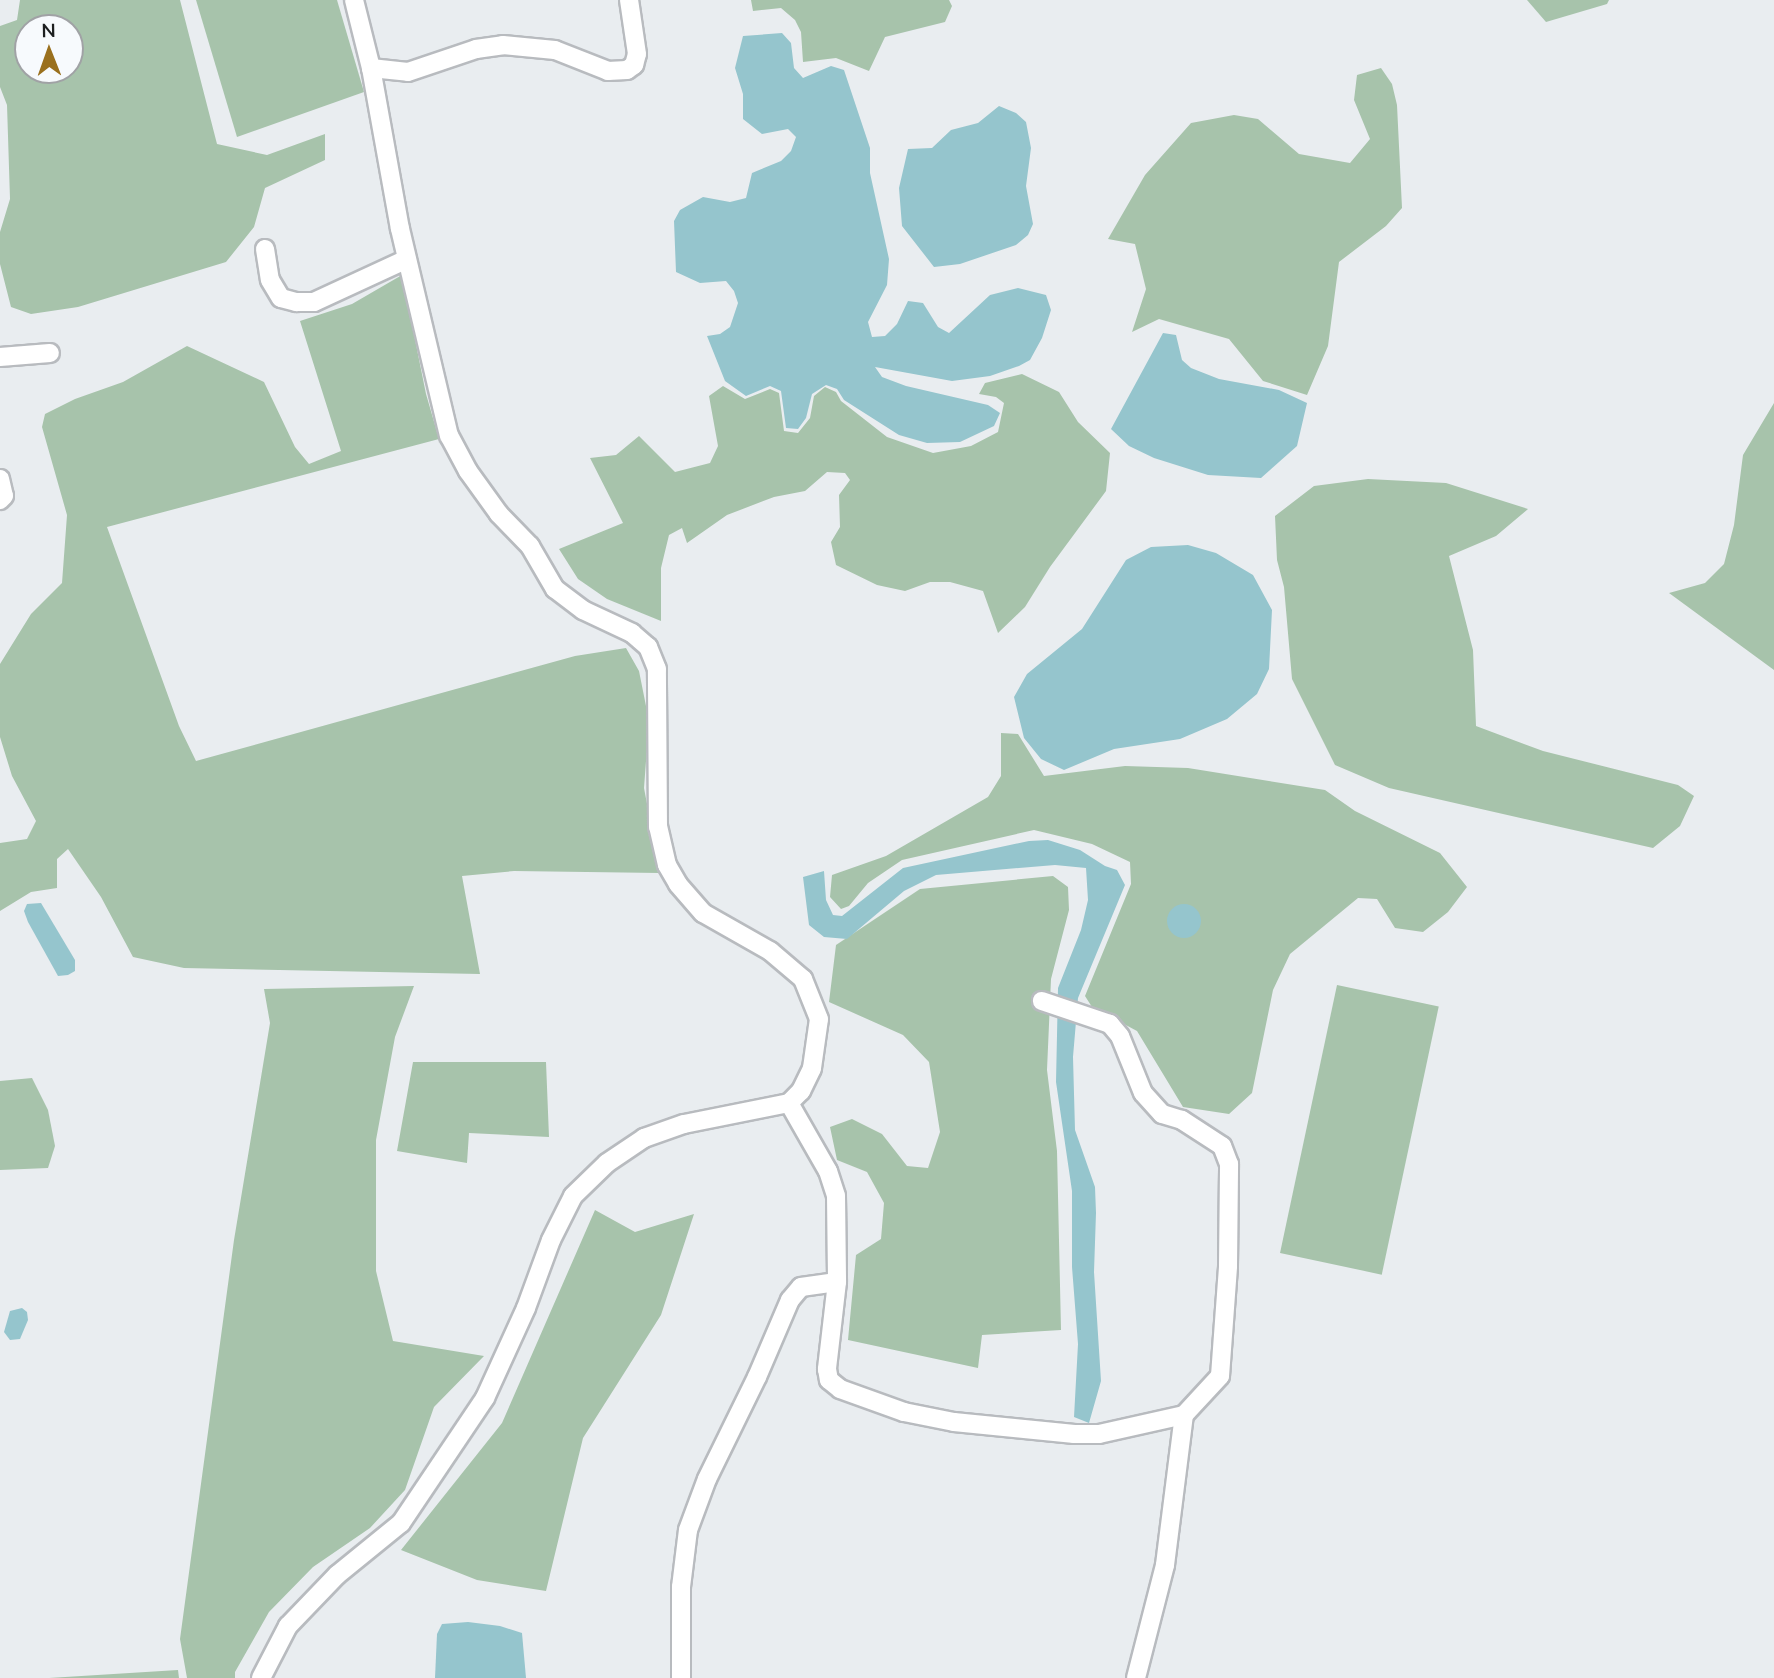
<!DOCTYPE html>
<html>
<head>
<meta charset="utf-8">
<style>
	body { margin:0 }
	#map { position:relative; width:1774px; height:1678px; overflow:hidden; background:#e9edf0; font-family:Mulish,sans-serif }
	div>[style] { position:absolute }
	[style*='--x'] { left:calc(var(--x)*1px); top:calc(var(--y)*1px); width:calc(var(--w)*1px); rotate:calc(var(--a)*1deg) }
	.green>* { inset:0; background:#a7c3ab; transform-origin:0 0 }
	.water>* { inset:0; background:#95c5cd }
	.round { border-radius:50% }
	.roads { filter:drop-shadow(2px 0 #b8bbbf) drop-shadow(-2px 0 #b8bbbf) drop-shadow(0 2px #b8bbbf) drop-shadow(0 -2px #b8bbbf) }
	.minor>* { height:18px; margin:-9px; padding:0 9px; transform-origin:9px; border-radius:9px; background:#fff }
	span { translate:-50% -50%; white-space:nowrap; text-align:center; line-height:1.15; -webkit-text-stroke:7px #f7fafd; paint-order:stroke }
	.north { position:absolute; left:14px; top:14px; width:70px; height:70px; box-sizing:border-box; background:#f7fafd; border:2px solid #a0a2a5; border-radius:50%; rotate:359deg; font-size:19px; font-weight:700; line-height:28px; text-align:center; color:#1d1f20 }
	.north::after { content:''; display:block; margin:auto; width:24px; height:32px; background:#9a701e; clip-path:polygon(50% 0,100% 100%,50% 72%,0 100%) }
</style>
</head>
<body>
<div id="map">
	<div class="green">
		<i style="clip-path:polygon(evenodd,20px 0,180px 0,217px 144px,267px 155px,325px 134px,325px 160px,265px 188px,254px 227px,226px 262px,78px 307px,31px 314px,11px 307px,0 264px,0 232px,10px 199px,7px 105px,0 87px,0 26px,17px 20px,20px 0,28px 28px,70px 28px,70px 70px,28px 70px,28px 28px)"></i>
		<i style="clip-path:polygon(196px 0,337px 0,364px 92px,237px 137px)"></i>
		<i style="clip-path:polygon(751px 0,949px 0,952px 6px,945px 22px,885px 37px,869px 71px,836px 58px,803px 62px,801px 32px,795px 20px,781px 8px,753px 11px)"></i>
		<i style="clip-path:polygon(1527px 0,1609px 0,1607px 4px,1546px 22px)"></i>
		<i style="clip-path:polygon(1381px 68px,1392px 84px,1397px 105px,1402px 208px,1386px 226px,1339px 262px,1328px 346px,1307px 395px,1263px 381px,1229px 339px,1159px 319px,1132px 332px,1146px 289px,1135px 244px,1108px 239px,1145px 175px,1191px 123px,1234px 115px,1258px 119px,1299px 154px,1350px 163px,1370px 139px,1354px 100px,1357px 75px)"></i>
		<i style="clip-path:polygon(402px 275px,426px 394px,439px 439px,107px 527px,179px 726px,196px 761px,575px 656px,626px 648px,639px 671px,649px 721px,644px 788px,660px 873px,514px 871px,462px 876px,480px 974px,184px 968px,133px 957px,101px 897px,68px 849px,57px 859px,57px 888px,31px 892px,0 911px,0 843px,27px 839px,36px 821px,12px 776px,0 737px,0 664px,31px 614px,62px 583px,67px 515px,42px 427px,45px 414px,75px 399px,123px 382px,187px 346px,264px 382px,295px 447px,309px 464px,341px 451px,300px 321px,352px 304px)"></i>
		<i style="clip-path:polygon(1022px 374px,1059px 392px,1078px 422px,1110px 453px,1106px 491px,1050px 567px,1025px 607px,998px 633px,983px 591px,950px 582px,930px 582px,905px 591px,877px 585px,836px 565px,831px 542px,840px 527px,839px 495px,850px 480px,845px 473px,827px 472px,805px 491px,774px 497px,727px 515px,687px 543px,682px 528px,669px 535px,661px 568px,661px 621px,607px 599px,578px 579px,559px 549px,623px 523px,590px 458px,616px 455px,639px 436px,675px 472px,710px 463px,718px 446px,709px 396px,723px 386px,745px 399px,770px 389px,779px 393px,784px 431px,798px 433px,810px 418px,814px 396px,825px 387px,836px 392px,841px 401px,887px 437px,933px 453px,971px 446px,998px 432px,1004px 403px,996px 397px,979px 394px,985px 383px)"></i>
		<i style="clip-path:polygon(1774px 403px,1774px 670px,1669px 593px,1705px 583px,1724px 564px,1734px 525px,1743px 455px)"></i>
		<i style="clip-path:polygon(1368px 479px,1446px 483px,1528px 509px,1496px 536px,1449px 556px,1473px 650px,1476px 726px,1543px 751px,1678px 785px,1694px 796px,1680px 826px,1653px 848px,1389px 788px,1335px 765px,1292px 679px,1284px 587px,1277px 560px,1275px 516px,1314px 486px)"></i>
		<i style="clip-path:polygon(1001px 733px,1018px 734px,1044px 776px,1125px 766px,1188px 768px,1325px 790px,1355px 811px,1440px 853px,1467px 887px,1448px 912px,1423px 932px,1395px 928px,1377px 899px,1358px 898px,1290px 954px,1273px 990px,1252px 1093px,1229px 1114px,1183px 1107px,1137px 1031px,1092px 1007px,1085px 996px,1131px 884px,1130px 862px,1092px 844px,1034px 830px,902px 860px,868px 883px,849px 906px,841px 909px,830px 897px,832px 875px,886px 856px,988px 797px,1001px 776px)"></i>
		<i style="clip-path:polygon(1053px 876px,1068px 887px,1069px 910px,1051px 979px,1047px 1070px,1057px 1151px,1061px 1330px,982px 1335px,978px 1368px,848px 1340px,856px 1255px,881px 1239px,884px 1203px,867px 1172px,837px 1160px,830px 1127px,852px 1119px,882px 1134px,907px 1166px,928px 1168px,940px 1132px,929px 1062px,903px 1035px,829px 1002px,836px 945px,920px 889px)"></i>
		<i style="left:1337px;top:985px;width:104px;height:274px;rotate:12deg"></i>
		<i style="clip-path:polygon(414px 986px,395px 1037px,376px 1140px,376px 1271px,393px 1341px,484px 1356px,434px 1407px,405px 1490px,370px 1528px,313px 1567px,269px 1612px,235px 1672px,235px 1678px,187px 1678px,180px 1639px,234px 1240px,270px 1023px,264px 989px)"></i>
		<i style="clip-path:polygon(413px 1062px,546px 1062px,549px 1137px,469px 1133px,467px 1163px,397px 1151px)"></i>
		<i style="clip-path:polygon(32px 1078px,48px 1110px,55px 1146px,48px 1168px,0 1170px,0 1081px)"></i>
		<i style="clip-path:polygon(595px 1210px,635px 1232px,694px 1214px,661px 1315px,583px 1438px,546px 1591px,477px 1580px,401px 1550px,502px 1423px)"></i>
		<i style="clip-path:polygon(178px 1670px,179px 1678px,49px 1678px)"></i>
	</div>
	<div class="water">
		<i style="clip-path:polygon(782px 33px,791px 43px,794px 68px,803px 78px,831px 66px,844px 70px,870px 148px,870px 173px,889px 259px,887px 285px,868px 322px,872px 337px,885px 336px,897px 324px,908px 301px,923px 303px,938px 327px,949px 333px,990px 295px,1018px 288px,1046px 295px,1051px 310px,1042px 338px,1030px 360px,1019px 366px,990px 376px,952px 381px,875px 367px,882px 377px,906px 386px,988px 405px,1000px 413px,994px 426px,960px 442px,927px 443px,899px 435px,844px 400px,837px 389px,826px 385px,812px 394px,806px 418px,798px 429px,786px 428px,781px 391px,770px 386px,746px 396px,725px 381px,707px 336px,720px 334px,730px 327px,738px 303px,734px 291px,726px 281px,700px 283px,676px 272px,674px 221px,680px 210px,703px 197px,730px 202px,746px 198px,752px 173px,781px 161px,791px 151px,796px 137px,788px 129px,762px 134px,743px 119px,743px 94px,735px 68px,743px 36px)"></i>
		<i style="clip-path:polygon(999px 106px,1016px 113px,1026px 122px,1031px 148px,1026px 186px,1033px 224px,1028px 235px,1016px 245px,960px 264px,934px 267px,902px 226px,899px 188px,908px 149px,932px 148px,951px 130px,978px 123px)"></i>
		<i style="clip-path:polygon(1163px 333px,1176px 335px,1182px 360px,1191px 368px,1219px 379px,1279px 390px,1307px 403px,1297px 446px,1261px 478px,1208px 475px,1154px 458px,1129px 446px,1111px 429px)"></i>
		<i style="clip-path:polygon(1188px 545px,1216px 553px,1253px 575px,1272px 610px,1269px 669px,1257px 694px,1227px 719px,1180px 739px,1114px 749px,1064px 770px,1041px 759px,1024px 738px,1014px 697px,1027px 674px,1082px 629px,1126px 560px,1151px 547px)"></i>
		<i style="clip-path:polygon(1048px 840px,1080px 850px,1105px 866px,1117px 870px,1125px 885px,1078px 998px,1073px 1057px,1075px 1130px,1095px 1187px,1096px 1213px,1094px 1272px,1101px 1381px,1089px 1423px,1074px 1417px,1078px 1344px,1072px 1267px,1072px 1191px,1056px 1082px,1058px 988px,1081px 930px,1088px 900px,1086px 868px,1055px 865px,936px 875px,904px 891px,847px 939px,824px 937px,809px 925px,803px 877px,824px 871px,826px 900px,833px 915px,842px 916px,903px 868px,1029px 841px)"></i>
		<i style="clip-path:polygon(41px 903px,75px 960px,75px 971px,68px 975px,58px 976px,28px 922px,24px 911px,27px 904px)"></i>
		<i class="round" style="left:1167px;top:904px;width:34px;height:34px"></i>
		<i style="clip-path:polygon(22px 1308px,27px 1312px,28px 1320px,20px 1339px,10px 1340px,4px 1332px,10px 1311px)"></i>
		<i style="clip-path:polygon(468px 1622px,500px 1626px,522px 1633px,526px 1678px,435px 1678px,437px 1634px,442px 1624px)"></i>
	</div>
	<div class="roads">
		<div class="minor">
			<i style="--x:354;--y:0;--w:70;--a:76"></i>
			<i style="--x:265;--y:249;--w:31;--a:81"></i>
			<i style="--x:270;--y:280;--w:21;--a:59"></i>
			<i style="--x:281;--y:298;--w:16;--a:15"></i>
			<i style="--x:296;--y:302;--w:18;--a:0"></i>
			<i style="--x:314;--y:302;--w:102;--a:-24.8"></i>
			<i style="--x:0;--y:357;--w:50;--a:-4.6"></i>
			<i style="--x:0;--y:479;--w:17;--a:77"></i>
			<i style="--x:4;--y:496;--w:6;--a:135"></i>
			<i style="--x:789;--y:1103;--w:78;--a:60.2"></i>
			<i style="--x:828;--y:1171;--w:26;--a:72"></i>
			<i style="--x:836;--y:1196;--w:86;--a:89.3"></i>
			<i style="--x:837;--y:1282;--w:88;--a:96.6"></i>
			<i style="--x:827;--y:1369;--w:11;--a:80"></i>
			<i style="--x:829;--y:1380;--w:14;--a:39"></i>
			<i style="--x:840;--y:1389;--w:68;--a:19.8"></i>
			<i style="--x:904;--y:1412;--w:51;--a:11.3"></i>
			<i style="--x:954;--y:1422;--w:121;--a:5.7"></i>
			<i style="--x:1074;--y:1434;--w:25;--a:0"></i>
			<i style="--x:1099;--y:1434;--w:87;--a:-12.6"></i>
			<i style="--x:1184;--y:1415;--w:53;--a:-47.3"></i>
			<i style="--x:1220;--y:1376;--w:110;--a:-85.8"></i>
			<i style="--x:1228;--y:1266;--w:102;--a:-89.4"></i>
			<i style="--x:1229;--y:1164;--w:19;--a:-111"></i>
			<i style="--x:1222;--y:1146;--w:48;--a:-147"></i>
			<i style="--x:1182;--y:1120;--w:21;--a:-163"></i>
			<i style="--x:1162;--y:1114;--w:28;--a:-132"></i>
			<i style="--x:1143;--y:1093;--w:61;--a:-112"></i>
			<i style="--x:1120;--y:1036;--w:16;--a:-130"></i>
			<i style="--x:1110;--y:1024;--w:72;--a:-161.3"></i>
			<i style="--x:261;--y:1678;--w:59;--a:-62.6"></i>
			<i style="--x:288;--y:1626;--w:71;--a:-46.1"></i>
			<i style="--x:337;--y:1575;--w:82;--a:-39.1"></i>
			<i style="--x:401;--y:1523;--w:151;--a:-56.1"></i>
			<i style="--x:485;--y:1398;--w:99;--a:-65.5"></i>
			<i style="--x:526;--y:1308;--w:72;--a:-69.8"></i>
			<i style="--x:551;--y:1240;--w:49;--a:-63.4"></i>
			<i style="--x:573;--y:1196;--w:47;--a:-44.1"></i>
			<i style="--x:607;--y:1163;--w:45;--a:-34"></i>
			<i style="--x:644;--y:1138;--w:42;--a:-19.3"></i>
			<i style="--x:684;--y:1124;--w:107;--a:-11.3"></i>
			<i style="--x:789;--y:1103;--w:17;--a:-45"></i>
			<i style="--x:801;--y:1091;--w:25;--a:-64"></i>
			<i style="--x:812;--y:1068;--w:49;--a:-81.9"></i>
			<i style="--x:819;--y:1019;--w:43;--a:-111.8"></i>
			<i style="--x:803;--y:979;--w:43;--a:-139.7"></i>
			<i style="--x:770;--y:951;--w:77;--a:-150.4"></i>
			<i style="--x:703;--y:913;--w:38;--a:-131"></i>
			<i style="--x:678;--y:884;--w:22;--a:-120"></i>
			<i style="--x:667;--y:865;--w:39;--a:-103"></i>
			<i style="--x:658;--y:827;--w:158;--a:-90.4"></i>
			<i style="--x:657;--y:669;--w:24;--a:-112"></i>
			<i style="--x:648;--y:647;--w:21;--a:-139"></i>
			<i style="--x:632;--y:633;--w:54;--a:-154.9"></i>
			<i style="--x:583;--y:610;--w:35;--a:-143"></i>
			<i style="--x:555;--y:589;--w:50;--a:-120.2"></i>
			<i style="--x:530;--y:546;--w:45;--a:-134.1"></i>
			<i style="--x:499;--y:514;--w:53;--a:-125.8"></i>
			<i style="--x:468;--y:471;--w:40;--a:-118"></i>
			<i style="--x:449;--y:436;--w:213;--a:-103.3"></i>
			<i style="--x:400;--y:229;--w:164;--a:-100.2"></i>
			<i style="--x:371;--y:68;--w:37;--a:6"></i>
			<i style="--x:408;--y:72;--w:72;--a:-18.7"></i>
			<i style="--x:476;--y:49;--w:27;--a:-8"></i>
			<i style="--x:503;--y:45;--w:52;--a:5.5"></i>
			<i style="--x:555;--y:50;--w:57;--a:21.6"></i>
			<i style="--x:608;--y:71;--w:19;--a:-3"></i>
			<i style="--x:627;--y:70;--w:9;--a:-36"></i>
			<i style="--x:634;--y:65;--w:11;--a:-75"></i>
			<i style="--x:637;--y:54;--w:55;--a:-98.4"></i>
			<i style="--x:681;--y:1678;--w:91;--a:-90"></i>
			<i style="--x:681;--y:1587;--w:57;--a:-83"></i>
			<i style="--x:688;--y:1530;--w:54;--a:-69.6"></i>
			<i style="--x:707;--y:1479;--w:114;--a:-63.9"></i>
			<i style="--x:757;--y:1377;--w:84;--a:-66.8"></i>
			<i style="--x:790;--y:1300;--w:17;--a:-50"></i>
			<i style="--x:801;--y:1287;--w:36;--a:-8"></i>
			<i style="--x:1136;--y:1678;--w:117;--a:-75.6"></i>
			<i style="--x:1165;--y:1565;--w:151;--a:-82.8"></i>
		</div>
	</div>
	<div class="north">N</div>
</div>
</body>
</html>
